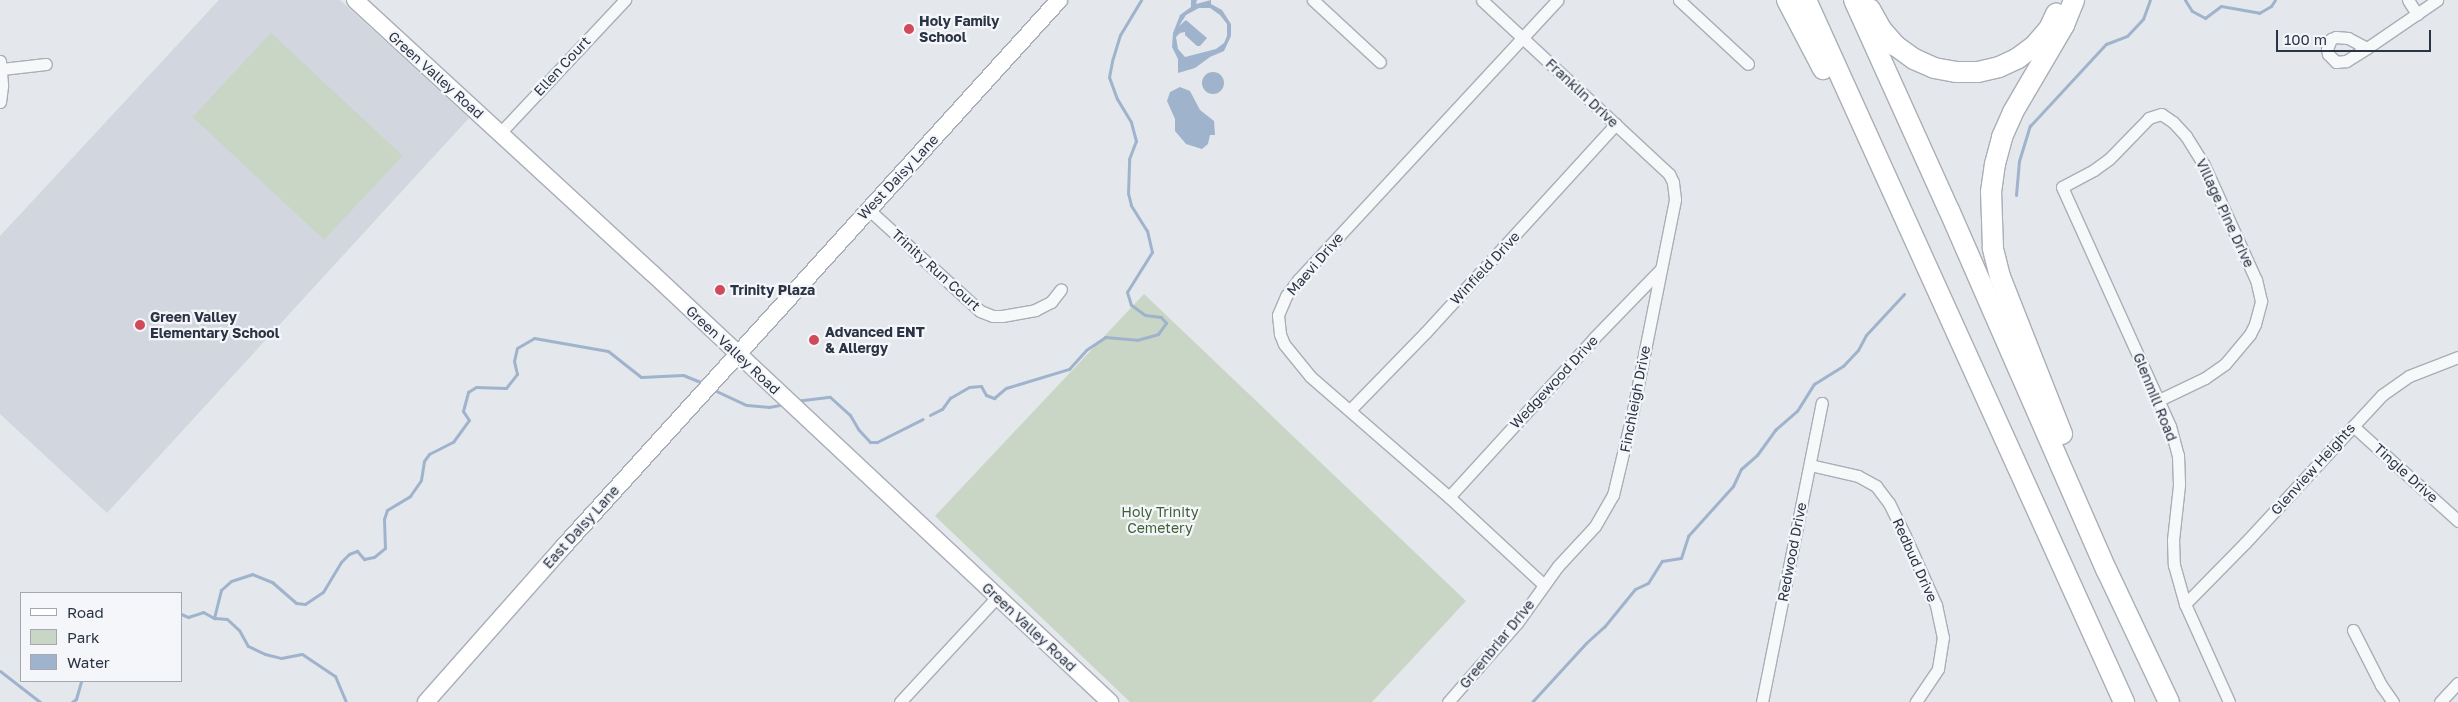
<!DOCTYPE html>
<html>
<head>
<meta charset="utf-8">
<style>
	body { margin:0 }
	#map { position:relative; width:2458px; height:702px; overflow:hidden; background:#e4e7ec; font-family:"Golos Text",sans-serif }
	div>[style] { position:absolute }
	[style*='--x'] { left:calc(var(--x)*1px); top:calc(var(--y)*1px); width:calc(var(--w)*1px); rotate:calc(var(--a)*1deg) }
	.built>* { inset:0; background:#d2d6de }
	.green>* { inset:0; background:#c9d6c5; transform-origin:0 0 }
	.water>* { inset:0; background:#9fb4cc }
	.round { border-radius:50% }
	.stream>* { height:3px; margin:-1.5px; padding:0 1.5px; transform-origin:1.5px; border-radius:1.5px; background:#9fb4cc }
	.roads { filter:drop-shadow(1px 0 #a9aeb7) drop-shadow(-1px 0 #a9aeb7) drop-shadow(0 1px #a9aeb7) drop-shadow(0 -1px #a9aeb7) }
	.street>* { height:11px; margin:-5.5px; padding:0 5.5px; transform-origin:5.5px; border-radius:5.5px; background:#f7f8fa }
	.secondary>* { height:16px; margin:-8px; padding:0 8px; transform-origin:8px; border-radius:8px; background:#fff }
	.highway>* { height:20px; margin:-10px; padding:0 10px; transform-origin:10px; border-radius:10px; background:#fff }
	.dots>* { width:14px; height:14px; translate:-50% -50%; box-sizing:border-box; border:2px solid #f4f6f9; border-radius:50% }
	span { translate:-50% -50%; white-space:nowrap; text-align:center; line-height:1.15; -webkit-text-stroke:4.5px #f4f6f9; paint-order:stroke }
	.poi-label { font-size:14px; color:#2b3445; font-weight:700 }
	.left { translate:0 -50%; text-align:left }
	.street-label { font-size:14px; color:#2b3445 }
	.park-label { font-size:14px; color:#3f6138 }
	.legend { position:absolute; left:20px; top:592px; width:162px; height:90px; box-sizing:border-box; background:#f4f6f9; border:1px solid #a4a8b1; margin:0; padding:6px 9px; list-style:none; font-size:15px; color:#2b3445 }
	.legend li { display:flex; align-items:center; gap:10px; height:25px }
	.legend b { width:25px; border:1px solid #a4a8b1 }
	.scale { position:absolute; left:2276px; top:30px; width:155px; height:22px; box-sizing:border-box; border:2px solid #2b3445; border-top:0; padding-left:6px; font-size:15px; line-height:18px; white-space:nowrap; color:#2b3445; -webkit-text-stroke:4px #f4f6f9; paint-order:stroke }
</style>
</head>
<body>
<div id="map">
	<div class="built">
		<i style="clip-path:polygon(219px 0,340px 0,469px 118px,107px 513px,0 414px,0 236px)"></i>
	</div>
	<div class="green">
		<i style="left:271px;top:33px;width:180px;height:115px;rotate:43deg"></i>
		<i style="clip-path:polygon(1144px 294px,1466px 601px,1372px 702px,1130px 702px,935px 516px)"></i>
	</div>
	<div class="water">
		<i style="clip-path:polygon(evenodd,1191px 0,1197px 0,1196px 4px,1211px 0,1211px 4px,1222px 10px,1231px 24px,1231px 36px,1224px 51px,1210px 57px,1195px 68px,1178px 73px,1178px 59px,1172px 47px,1173px 33px,1180px 15px,1191px 7px,1191px 0,1199px 8px,1210px 8px,1220px 15px,1227px 24px,1227px 36px,1224px 43px,1216px 49px,1185px 57px,1178px 49px,1176px 37px,1180px 33px,1185px 32px,1185px 35px,1197px 46px,1200px 46px,1207px 38px,1186px 20px,1179px 26px,1186px 15px,1199px 8px)"></i>
		<i class="round" style="left:1202px;top:72px;width:22px;height:22px"></i>
		<i style="clip-path:polygon(1180px 87px,1190px 91px,1200px 110px,1214px 121px,1215px 135px,1210px 135px,1208px 144px,1202px 149px,1186px 144px,1175px 131px,1175px 119px,1167px 101px,1170px 92px)"></i>
	</div>
	<div class="stream">
		<i style="--x:2185;--y:0;--w:13;--a:58"></i>
		<i style="--x:2192;--y:11;--w:15;--a:28"></i>
		<i style="--x:2205;--y:18;--w:20;--a:-37"></i>
		<i style="--x:2221;--y:6;--w:39;--a:10"></i>
		<i style="--x:2259;--y:13;--w:14;--a:-30"></i>
		<i style="--x:2271;--y:6;--w:7;--a:-56"></i>
		<i style="--x:2016;--y:195;--w:34;--a:-85"></i>
		<i style="--x:2019;--y:161;--w:37;--a:-73"></i>
		<i style="--x:2030;--y:126;--w:112;--a:-47.2"></i>
		<i style="--x:2106;--y:44;--w:22;--a:-21"></i>
		<i style="--x:2127;--y:36;--w:23;--a:-47"></i>
		<i style="--x:2143;--y:19;--w:20;--a:-70"></i>
		<i style="--x:712;--y:389;--w:38;--a:25"></i>
		<i style="--x:747;--y:405;--w:22;--a:5"></i>
		<i style="--x:769;--y:407;--w:16;--a:-11"></i>
		<i style="--x:795;--y:401;--w:35;--a:-7"></i>
		<i style="--x:830;--y:397;--w:27;--a:42"></i>
		<i style="--x:850;--y:415;--w:16;--a:60"></i>
		<i style="--x:858;--y:429;--w:18;--a:47"></i>
		<i style="--x:870;--y:442;--w:7;--a:0"></i>
		<i style="--x:877;--y:442;--w:51;--a:-26.6"></i>
		<i style="--x:930;--y:415;--w:13;--a:-27"></i>
		<i style="--x:942;--y:409;--w:14;--a:-54"></i>
		<i style="--x:950;--y:398;--w:22;--a:-30"></i>
		<i style="--x:969;--y:387;--w:12;--a:-5"></i>
		<i style="--x:981;--y:386;--w:10;--a:61"></i>
		<i style="--x:986;--y:395;--w:9;--a:21"></i>
		<i style="--x:994;--y:398;--w:16;--a:-40"></i>
		<i style="--x:1006;--y:388;--w:66;--a:-16.8"></i>
		<i style="--x:1069;--y:369;--w:25;--a:-48"></i>
		<i style="--x:1086;--y:350;--w:23;--a:-34"></i>
		<i style="--x:1105;--y:337;--w:32;--a:5"></i>
		<i style="--x:1137;--y:340;--w:22;--a:-16"></i>
		<i style="--x:1158;--y:334;--w:14;--a:-54"></i>
		<i style="--x:1166;--y:323;--w:8;--a:-130"></i>
		<i style="--x:1161;--y:317;--w:16;--a:-173"></i>
		<i style="--x:1145;--y:315;--w:17;--a:-144"></i>
		<i style="--x:1131;--y:305;--w:14;--a:-107"></i>
		<i style="--x:1127;--y:292;--w:47;--a:-58"></i>
		<i style="--x:1152;--y:252;--w:22;--a:-103"></i>
		<i style="--x:1147;--y:231;--w:31;--a:-122"></i>
		<i style="--x:1131;--y:205;--w:12;--a:-104"></i>
		<i style="--x:1128;--y:193;--w:34;--a:-88"></i>
		<i style="--x:1129;--y:159;--w:19;--a:-69"></i>
		<i style="--x:1136;--y:141;--w:20;--a:-105"></i>
		<i style="--x:1131;--y:122;--w:27;--a:-121"></i>
		<i style="--x:1117;--y:99;--w:23;--a:-110"></i>
		<i style="--x:1109;--y:77;--w:16;--a:-79"></i>
		<i style="--x:1112;--y:61;--w:27;--a:-73"></i>
		<i style="--x:1120;--y:35;--w:41;--a:-59"></i>
		<i style="--x:181;--y:614;--w:8;--a:23"></i>
		<i style="--x:188;--y:617;--w:16;--a:-18"></i>
		<i style="--x:203;--y:612;--w:13;--a:29"></i>
		<i style="--x:214;--y:618;--w:13;--a:4"></i>
		<i style="--x:227;--y:619;--w:16;--a:43"></i>
		<i style="--x:239;--y:630;--w:18;--a:61"></i>
		<i style="--x:248;--y:646;--w:19;--a:25"></i>
		<i style="--x:265;--y:654;--w:16;--a:14"></i>
		<i style="--x:281;--y:658;--w:21;--a:-11"></i>
		<i style="--x:302;--y:654;--w:40;--a:34"></i>
		<i style="--x:335;--y:676;--w:28;--a:67"></i>
		<i style="--x:214;--y:618;--w:29;--a:-76"></i>
		<i style="--x:221;--y:590;--w:13;--a:-42"></i>
		<i style="--x:231;--y:581;--w:22;--a:-18"></i>
		<i style="--x:252;--y:574;--w:22;--a:22"></i>
		<i style="--x:272;--y:582;--w:32;--a:41"></i>
		<i style="--x:296;--y:603;--w:9;--a:6"></i>
		<i style="--x:305;--y:604;--w:22;--a:-34"></i>
		<i style="--x:323;--y:592;--w:35;--a:-59"></i>
		<i style="--x:341;--y:562;--w:11;--a:-45"></i>
		<i style="--x:349;--y:554;--w:9;--a:-21"></i>
		<i style="--x:357;--y:551;--w:11;--a:49"></i>
		<i style="--x:364;--y:559;--w:10;--a:-11"></i>
		<i style="--x:374;--y:557;--w:14;--a:-39"></i>
		<i style="--x:385;--y:548;--w:29;--a:-92"></i>
		<i style="--x:384;--y:519;--w:9;--a:-72"></i>
		<i style="--x:387;--y:510;--w:27;--a:-31"></i>
		<i style="--x:410;--y:496;--w:19;--a:-55"></i>
		<i style="--x:421;--y:480;--w:19;--a:-81"></i>
		<i style="--x:424;--y:461;--w:9;--a:-54"></i>
		<i style="--x:429;--y:454;--w:27;--a:-27"></i>
		<i style="--x:453;--y:442;--w:27;--a:-54"></i>
		<i style="--x:469;--y:420;--w:11;--a:-124"></i>
		<i style="--x:463;--y:411;--w:20;--a:-75"></i>
		<i style="--x:468;--y:392;--w:9;--a:-32"></i>
		<i style="--x:476;--y:387;--w:30;--a:2"></i>
		<i style="--x:506;--y:388;--w:18;--a:-52"></i>
		<i style="--x:517;--y:374;--w:13;--a:-103"></i>
		<i style="--x:514;--y:361;--w:13;--a:-77"></i>
		<i style="--x:517;--y:348;--w:20;--a:-30"></i>
		<i style="--x:534;--y:338;--w:75;--a:10"></i>
		<i style="--x:608;--y:351;--w:42;--a:38.2"></i>
		<i style="--x:641;--y:377;--w:42;--a:-2.7"></i>
		<i style="--x:683;--y:375;--w:24;--a:22"></i>
		<i style="--x:0;--y:671;--w:51;--a:37.8"></i>
		<i style="--x:72;--y:702;--w:5;--a:-37"></i>
		<i style="--x:76;--y:699;--w:19;--a:-74"></i>
		<i style="--x:1532;--y:702;--w:80;--a:-47.5"></i>
		<i style="--x:1586;--y:643;--w:24;--a:-42"></i>
		<i style="--x:1604;--y:627;--w:49;--a:-50.8"></i>
		<i style="--x:1635;--y:589;--w:14;--a:-25"></i>
		<i style="--x:1648;--y:583;--w:26;--a:-58"></i>
		<i style="--x:1662;--y:561;--w:19;--a:-9"></i>
		<i style="--x:1681;--y:558;--w:23;--a:-72"></i>
		<i style="--x:1688;--y:536;--w:67;--a:-48"></i>
		<i style="--x:1733;--y:486;--w:19;--a:-65"></i>
		<i style="--x:1741;--y:469;--w:21;--a:-41"></i>
		<i style="--x:1757;--y:455;--w:31;--a:-54"></i>
		<i style="--x:1775;--y:430;--w:29;--a:-41"></i>
		<i style="--x:1797;--y:411;--w:32;--a:-58"></i>
		<i style="--x:1814;--y:384;--w:34;--a:-32"></i>
		<i style="--x:1843;--y:366;--w:22;--a:-47"></i>
		<i style="--x:1858;--y:350;--w:17;--a:-62"></i>
		<i style="--x:1866;--y:335;--w:56;--a:-47.2"></i>
	</div>
	<div class="roads">
		<div class="street">
			<i style="--x:1313;--y:0;--w:91;--a:42.8"></i>
			<i style="--x:1679;--y:0;--w:94;--a:42.8"></i>
			<i style="--x:2408;--y:0;--w:17;--a:57"></i>
			<i style="--x:2336;--y:37;--w:12;--a:5"></i>
			<i style="--x:2348;--y:38;--w:21;--a:28"></i>
			<i style="--x:2367;--y:48;--w:25;--a:148"></i>
			<i style="--x:2346;--y:61;--w:10;--a:174"></i>
			<i style="--x:2336;--y:62;--w:11;--a:-135"></i>
			<i style="--x:2328;--y:54;--w:5;--a:-101"></i>
			<i style="--x:2327;--y:49;--w:11;--a:-68"></i>
			<i style="--x:2331;--y:39;--w:5;--a:-22"></i>
			<i style="--x:2367;--y:48;--w:85;--a:-34.4"></i>
			<i style="--x:0;--y:61;--w:25;--a:85"></i>
			<i style="--x:2;--y:86;--w:16;--a:97"></i>
			<i style="--x:2;--y:69;--w:44;--a:-6.5"></i>
			<i style="--x:500;--y:133;--w:183;--a:-46.8"></i>
			<i style="--x:868;--y:209;--w:151;--a:42.3"></i>
			<i style="--x:980;--y:311;--w:14;--a:21"></i>
			<i style="--x:993;--y:316;--w:9;--a:0"></i>
			<i style="--x:1002;--y:316;--w:34;--a:-10"></i>
			<i style="--x:1035;--y:310;--w:18;--a:-27"></i>
			<i style="--x:1051;--y:302;--w:16;--a:-52"></i>
			<i style="--x:2159;--y:400;--w:51;--a:-25.6"></i>
			<i style="--x:2205;--y:378;--w:24;--a:-35"></i>
			<i style="--x:2225;--y:364;--w:39;--a:-50"></i>
			<i style="--x:2250;--y:334;--w:11;--a:-63"></i>
			<i style="--x:2255;--y:324;--w:24;--a:-75"></i>
			<i style="--x:2261;--y:301;--w:22;--a:-103"></i>
			<i style="--x:2256;--y:280;--w:126;--a:-114.3"></i>
			<i style="--x:2204;--y:165;--w:34;--a:-122"></i>
			<i style="--x:2186;--y:136;--w:19;--a:-133"></i>
			<i style="--x:2173;--y:122;--w:14;--a:-146"></i>
			<i style="--x:2161;--y:114;--w:13;--a:162"></i>
			<i style="--x:2149;--y:118;--w:57;--a:134.3"></i>
			<i style="--x:2109;--y:159;--w:19;--a:144"></i>
			<i style="--x:2094;--y:170;--w:36;--a:152"></i>
			<i style="--x:2062;--y:187;--w:262;--a:65.7"></i>
			<i style="--x:2170;--y:426;--w:30;--a:75"></i>
			<i style="--x:2178;--y:455;--w:30;--a:88"></i>
			<i style="--x:2179;--y:485;--w:55;--a:96.2"></i>
			<i style="--x:2173;--y:540;--w:25;--a:88"></i>
			<i style="--x:2174;--y:565;--w:41;--a:74.2"></i>
			<i style="--x:2185;--y:604;--w:107;--a:65.8"></i>
			<i style="--x:1350;--y:410;--w:107;--a:-45.8"></i>
			<i style="--x:1425;--y:333;--w:283;--a:-47.6"></i>
			<i style="--x:2353;--y:426;--w:142;--a:42.1"></i>
			<i style="--x:1810;--y:465;--w:49;--a:12.9"></i>
			<i style="--x:1858;--y:476;--w:21;--a:29"></i>
			<i style="--x:1876;--y:486;--w:21;--a:53"></i>
			<i style="--x:1889;--y:503;--w:37;--a:64"></i>
			<i style="--x:1905;--y:536;--w:76;--a:65.8"></i>
			<i style="--x:1936;--y:605;--w:33;--a:78"></i>
			<i style="--x:1943;--y:637;--w:32;--a:99"></i>
			<i style="--x:1938;--y:669;--w:40;--a:124"></i>
			<i style="--x:1449;--y:497;--w:215;--a:-47.6"></i>
			<i style="--x:1594;--y:338;--w:95;--a:-45.9"></i>
			<i style="--x:1544;--y:585;--w:129;--a:-137.2"></i>
			<i style="--x:1449;--y:497;--w:184;--a:-139"></i>
			<i style="--x:1310;--y:376;--w:41;--a:-129.1"></i>
			<i style="--x:1284;--y:344;--w:11;--a:-112"></i>
			<i style="--x:1280;--y:334;--w:19;--a:-96"></i>
			<i style="--x:1278;--y:315;--w:21;--a:-67"></i>
			<i style="--x:1286;--y:296;--w:21;--a:-53"></i>
			<i style="--x:1299;--y:279;--w:380;--a:-47.2"></i>
			<i style="--x:2185;--y:604;--w:86;--a:-45.5"></i>
			<i style="--x:2245;--y:543;--w:202;--a:-47.2"></i>
			<i style="--x:2382;--y:395;--w:33;--a:-35"></i>
			<i style="--x:2409;--y:376;--w:53;--a:-21.2"></i>
			<i style="--x:2353;--y:630;--w:62;--a:63"></i>
			<i style="--x:2381;--y:685;--w:21;--a:55"></i>
			<i style="--x:900;--y:702;--w:143;--a:-47.3"></i>
			<i style="--x:1448;--y:702;--w:105;--a:-48.9"></i>
			<i style="--x:1517;--y:623;--w:70;--a:-54.3"></i>
			<i style="--x:1558;--y:566;--w:54;--a:-47.2"></i>
			<i style="--x:1595;--y:526;--w:36;--a:-60"></i>
			<i style="--x:1613;--y:495;--w:82;--a:-76.6"></i>
			<i style="--x:1632;--y:415;--w:220;--a:-78.7"></i>
			<i style="--x:1675;--y:199;--w:17;--a:-97"></i>
			<i style="--x:1673;--y:182;--w:9;--a:-117"></i>
			<i style="--x:1669;--y:174;--w:255;--a:-137.1"></i>
			<i style="--x:1762;--y:702;--w:305;--a:-78.7"></i>
			<i style="--x:2440;--y:702;--w:26;--a:-47"></i>
		</div>
		<div class="secondary">
			<i style="--x:355;--y:0;--w:403;--a:42.6"></i>
			<i style="--x:652;--y:273;--w:628;--a:43.13"></i>
			<i style="--x:426;--y:702;--w:208;--a:-48.5"></i>
			<i style="--x:564;--y:546;--w:737;--a:-47.8"></i>
		</div>
		<div class="highway">
			<i style="--x:1787;--y:0;--w:78;--a:62.4"></i>
			<i style="--x:1806;--y:0;--w:771;--a:65.63"></i>
			<i style="--x:1854;--y:0;--w:230;--a:65.7"></i>
			<i style="--x:1949;--y:210;--w:394;--a:66.4"></i>
			<i style="--x:2107;--y:571;--w:145;--a:64.7"></i>
			<i style="--x:1870;--y:9;--w:23;--a:61"></i>
			<i style="--x:1881;--y:29;--w:23;--a:49"></i>
			<i style="--x:1896;--y:46;--w:22;--a:36"></i>
			<i style="--x:1914;--y:59;--w:22;--a:24"></i>
			<i style="--x:1934;--y:68;--w:22;--a:10"></i>
			<i style="--x:1956;--y:72;--w:22;--a:0"></i>
			<i style="--x:1978;--y:72;--w:22;--a:-13"></i>
			<i style="--x:1999;--y:67;--w:21;--a:-25"></i>
			<i style="--x:2018;--y:58;--w:21;--a:-37"></i>
			<i style="--x:2035;--y:45;--w:21;--a:-49"></i>
			<i style="--x:2049;--y:29;--w:17;--a:-65"></i>
			<i style="--x:2062;--y:434;--w:169;--a:-111.5"></i>
			<i style="--x:2000;--y:277;--w:30;--a:-104"></i>
			<i style="--x:1993;--y:248;--w:56;--a:-92"></i>
			<i style="--x:1991;--y:192;--w:28;--a:-82"></i>
			<i style="--x:1995;--y:164;--w:28;--a:-75"></i>
			<i style="--x:2002;--y:137;--w:27;--a:-66"></i>
			<i style="--x:2013;--y:112;--w:101;--a:-59.6"></i>
			<i style="--x:2064;--y:25;--w:27;--a:-68"></i>
		</div>
	</div>
	<div class="dots">
		<i style="left:909px;top:29px;background:#d1495b"></i>
		<i style="left:720px;top:290px;background:#d1495b"></i>
		<i style="left:140px;top:325px;background:#d1495b"></i>
		<i style="left:814px;top:340px;background:#d1495b"></i>
	</div>
	<div class="poi-label">
		<span class="left" style="left:919px;top:29px">Holy Family<br>School</span>
		<span class="left" style="left:730px;top:290px">Trinity Plaza</span>
		<span class="left" style="left:150px;top:325px">Green Valley<br>Elementary School</span>
		<span class="left" style="left:825px;top:340px">Advanced ENT<br>&amp; Allergy</span>
	</div>
	<div class="street-label">
		<span style="left:562px;top:66px;rotate:-47deg">Ellen Court</span>
		<span style="left:436px;top:75px;rotate:42deg">Green Valley Road</span>
		<span style="left:1582px;top:93px;rotate:43deg">Franklin Drive</span>
		<span style="left:898px;top:177px;rotate:-47deg">West Daisy Lane</span>
		<span style="left:2225px;top:213px;rotate:65deg">Village Pine Drive</span>
		<span style="left:1315px;top:264px;rotate:-49deg">Maevi Drive</span>
		<span style="left:1485px;top:268px;rotate:-47deg">Winfield Drive</span>
		<span style="left:936px;top:270px;rotate:42deg">Trinity Run Court</span>
		<span style="left:733px;top:350px;rotate:43deg">Green Valley Road</span>
		<span style="left:1554px;top:382px;rotate:-47deg">Wedgewood Drive</span>
		<span style="left:2155px;top:397px;rotate:68deg">Glenmill Road</span>
		<span style="left:1635px;top:399px;rotate:-79deg">Finchleigh Drive</span>
		<span style="left:2313px;top:469px;rotate:-48deg">Glenview Heights</span>
		<span style="left:2406px;top:473px;rotate:42deg">Tingle Drive</span>
		<span style="left:581px;top:527px;rotate:-48deg">East Daisy Lane</span>
		<span style="left:1792px;top:552px;rotate:-79deg">Redwood Drive</span>
		<span style="left:1915px;top:560px;rotate:66deg">Redbud Drive</span>
		<span style="left:1029px;top:627px;rotate:43deg">Green Valley Road</span>
		<span style="left:1497px;top:644px;rotate:-51deg">Greenbriar Drive</span>
	</div>
	<div class="park-label">
		<span style="left:1160px;top:520px">Holy Trinity<br>Cemetery</span>
	</div>
	<ul class="legend">
	<li><b style="height:6px;background:#fff"></b>Road</li>
	<li><b style="height:14px;background:#c9d6c5"></b>Park</li>
	<li><b style="height:14px;background:#9fb4cc"></b>Water</li>
	</ul>
	<div class="scale">100 m</div>
</div>
</body>
</html>
